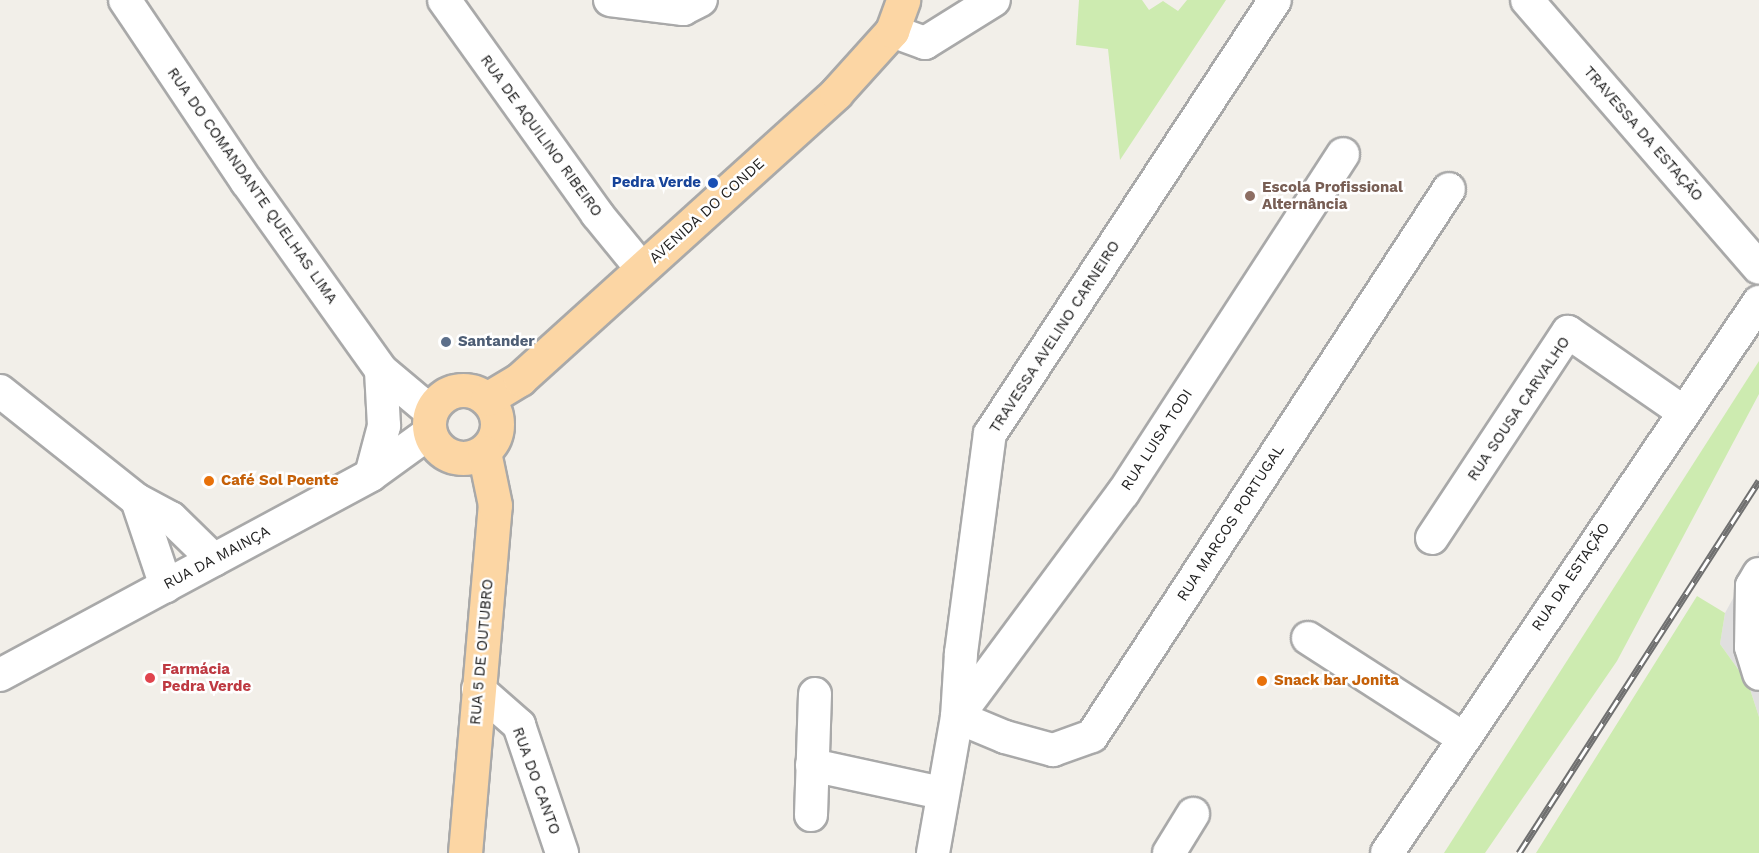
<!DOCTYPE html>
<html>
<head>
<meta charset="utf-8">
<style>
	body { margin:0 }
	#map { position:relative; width:1759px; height:853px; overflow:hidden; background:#f2efe9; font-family:"Work Sans",sans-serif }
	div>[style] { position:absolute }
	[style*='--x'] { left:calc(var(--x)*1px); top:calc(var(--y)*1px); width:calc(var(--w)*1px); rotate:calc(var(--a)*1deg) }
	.residential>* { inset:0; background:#e0dfdf }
	.grass>* { inset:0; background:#cdebb0 }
	.roads { filter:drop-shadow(2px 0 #a9a9a9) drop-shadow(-2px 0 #a9a9a9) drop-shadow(0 2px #a9a9a9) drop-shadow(0 -2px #a9a9a9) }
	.minor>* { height:32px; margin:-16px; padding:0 16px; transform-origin:16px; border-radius:16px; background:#fff }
	.major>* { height:33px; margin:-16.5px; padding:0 16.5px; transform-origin:16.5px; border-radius:16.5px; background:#fcd6a4 }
	.major>.ring { margin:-16.5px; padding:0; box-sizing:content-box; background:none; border:33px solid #fcd6a4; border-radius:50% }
	.rail>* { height:7px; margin-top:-3.5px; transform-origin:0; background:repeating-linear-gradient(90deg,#fff 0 14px,#707070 0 28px); box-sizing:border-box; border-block:2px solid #707070 }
	.dots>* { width:16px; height:16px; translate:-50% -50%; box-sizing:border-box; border:3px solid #fff; border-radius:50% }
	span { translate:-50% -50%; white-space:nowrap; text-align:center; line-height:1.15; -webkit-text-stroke:5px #fff; paint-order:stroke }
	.street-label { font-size:15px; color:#222 }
	.transit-label { font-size:15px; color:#164399; font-weight:700 }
	.right { translate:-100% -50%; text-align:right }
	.education-label { font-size:15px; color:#785e54; font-weight:700 }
	.left { translate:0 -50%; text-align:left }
	.service-label { font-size:15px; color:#4e5e75; font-weight:700 }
	.food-label { font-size:15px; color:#c56008; font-weight:700 }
	.health-label { font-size:15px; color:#be3a42; font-weight:700 }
</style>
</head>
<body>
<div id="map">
	<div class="residential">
		<i style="clip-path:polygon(1759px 551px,1759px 717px,1748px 683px,1720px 644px,1725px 613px)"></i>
	</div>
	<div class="grass">
		<i style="clip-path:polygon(1079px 0,1142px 0,1149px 10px,1163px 1px,1178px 11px,1187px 0,1226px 0,1120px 160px,1108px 49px,1076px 45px)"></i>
		<i style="clip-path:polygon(1759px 361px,1759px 394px,1617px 661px,1485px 853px,1444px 853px)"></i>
		<i style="clip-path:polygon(1697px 596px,1725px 613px,1720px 644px,1748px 683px,1759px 717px,1759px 853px,1536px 853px)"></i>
	</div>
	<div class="roads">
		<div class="minor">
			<i style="--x:125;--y:0;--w:219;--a:56.2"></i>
			<i style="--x:247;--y:182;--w:231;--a:54.5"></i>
			<i style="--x:381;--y:370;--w:65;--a:40"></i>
			<i style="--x:444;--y:0;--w:263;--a:54.4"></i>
			<i style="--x:597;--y:214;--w:71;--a:50.7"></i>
			<i style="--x:610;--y:0;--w:74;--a:7"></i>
			<i style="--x:683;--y:9;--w:20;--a:-27"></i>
			<i style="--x:1527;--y:0;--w:354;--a:49.1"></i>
			<i style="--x:892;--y:31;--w:35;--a:20"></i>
			<i style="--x:925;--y:43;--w:81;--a:-31.9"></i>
			<i style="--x:0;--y:391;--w:175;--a:38.5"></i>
			<i style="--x:137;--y:500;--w:38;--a:28"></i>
			<i style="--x:171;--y:518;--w:60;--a:44.3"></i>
			<i style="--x:371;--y:475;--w:51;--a:-75.1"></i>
			<i style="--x:384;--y:426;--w:56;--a:-93.1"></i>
			<i style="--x:137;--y:500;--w:91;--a:71.4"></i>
			<i style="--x:1432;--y:538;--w:247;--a:-56.6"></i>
			<i style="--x:1568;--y:332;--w:139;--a:34.7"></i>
			<i style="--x:1759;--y:574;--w:14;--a:120"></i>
			<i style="--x:1752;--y:586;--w:61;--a:90.9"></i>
			<i style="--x:1751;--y:647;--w:28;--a:73"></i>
			<i style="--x:1308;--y:638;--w:184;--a:32.8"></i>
			<i style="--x:0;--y:675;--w:421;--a:-28.3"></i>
			<i style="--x:371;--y:475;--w:72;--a:-35.9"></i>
			<i style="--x:478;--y:689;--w:55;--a:41.3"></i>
			<i style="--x:519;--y:725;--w:135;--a:71.4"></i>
			<i style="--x:957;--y:717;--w:52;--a:22.6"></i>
			<i style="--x:1005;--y:737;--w:50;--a:15.2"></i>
			<i style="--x:1053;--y:750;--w:41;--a:-19.7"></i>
			<i style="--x:1092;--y:736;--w:653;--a:-56.87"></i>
			<i style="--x:957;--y:717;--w:279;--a:-53.5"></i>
			<i style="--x:1123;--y:493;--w:404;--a:-57"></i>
			<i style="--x:812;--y:765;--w:133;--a:12.2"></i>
			<i style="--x:811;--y:815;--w:121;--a:-88.1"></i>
			<i style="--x:933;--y:853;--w:138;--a:-80"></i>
			<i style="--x:957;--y:717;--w:64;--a:-86.4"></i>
			<i style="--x:961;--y:653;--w:221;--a:-82.5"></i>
			<i style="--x:990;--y:434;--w:519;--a:-56.71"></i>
			<i style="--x:1169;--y:853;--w:46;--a:-58.4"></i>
			<i style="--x:1387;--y:853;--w:665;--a:-55.98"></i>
		</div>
		<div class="major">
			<i class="ring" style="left:429px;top:390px;width:35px;height:35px"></i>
			<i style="--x:487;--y:399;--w:39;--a:-31"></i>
			<i style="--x:520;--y:379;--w:426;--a:-42.1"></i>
			<i style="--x:836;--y:93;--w:84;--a:-47.9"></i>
			<i style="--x:892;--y:31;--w:33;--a:-70"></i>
			<i style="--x:465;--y:853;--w:349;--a:-85.1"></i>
			<i style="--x:495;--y:505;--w:54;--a:-101.7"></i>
		</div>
	</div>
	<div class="rail">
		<i style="--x:1519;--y:853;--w:443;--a:-57.2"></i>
	</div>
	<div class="dots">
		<i style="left:713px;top:183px;background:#1a4fb4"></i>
		<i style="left:1250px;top:196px;background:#8d6e63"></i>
		<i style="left:446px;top:342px;background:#5c6f8a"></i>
		<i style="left:209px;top:481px;background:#e8710a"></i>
		<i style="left:150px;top:678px;background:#e0444e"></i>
		<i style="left:1262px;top:681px;background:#e8710a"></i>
	</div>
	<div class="street-label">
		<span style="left:1643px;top:134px;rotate:49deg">TRAVESSA DA ESTAÇÃO</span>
		<span style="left:541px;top:136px;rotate:54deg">RUA DE AQUILINO RIBEIRO</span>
		<span style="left:252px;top:186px;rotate:55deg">RUA DO COMANDANTE QUELHAS LIMA</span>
		<span style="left:707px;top:211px;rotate:-42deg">AVENIDA DO CONDE</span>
		<span style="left:1055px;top:337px;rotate:-57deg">TRAVESSA AVELINO CARNEIRO</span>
		<span style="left:1519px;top:409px;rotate:-56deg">RUA SOUSA CARVALHO</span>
		<span style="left:1157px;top:440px;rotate:-57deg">RUA LUISA TODI</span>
		<span style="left:1231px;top:523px;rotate:-57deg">RUA MARCOS PORTUGAL</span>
		<span style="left:217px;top:558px;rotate:-28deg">RUA DA MAINÇA</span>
		<span style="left:1571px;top:577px;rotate:-56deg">RUA DA ESTAÇÃO</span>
		<span style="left:482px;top:652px;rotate:-85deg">RUA 5 DE OUTUBRO</span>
		<span style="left:536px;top:781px;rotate:70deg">RUA DO CANTO</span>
	</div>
	<div class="transit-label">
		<span class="right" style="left:701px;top:183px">Pedra Verde</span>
	</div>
	<div class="education-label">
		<span class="left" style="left:1262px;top:196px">Escola Profissional<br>Alternância</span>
	</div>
	<div class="service-label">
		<span class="left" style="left:458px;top:342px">Santander</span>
	</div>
	<div class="food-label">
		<span class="left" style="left:221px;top:481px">Café Sol Poente</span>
		<span class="left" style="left:1274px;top:681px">Snack bar Jonita</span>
	</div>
	<div class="health-label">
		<span class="left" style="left:162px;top:678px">Farmácia<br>Pedra Verde</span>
	</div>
</div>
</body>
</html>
